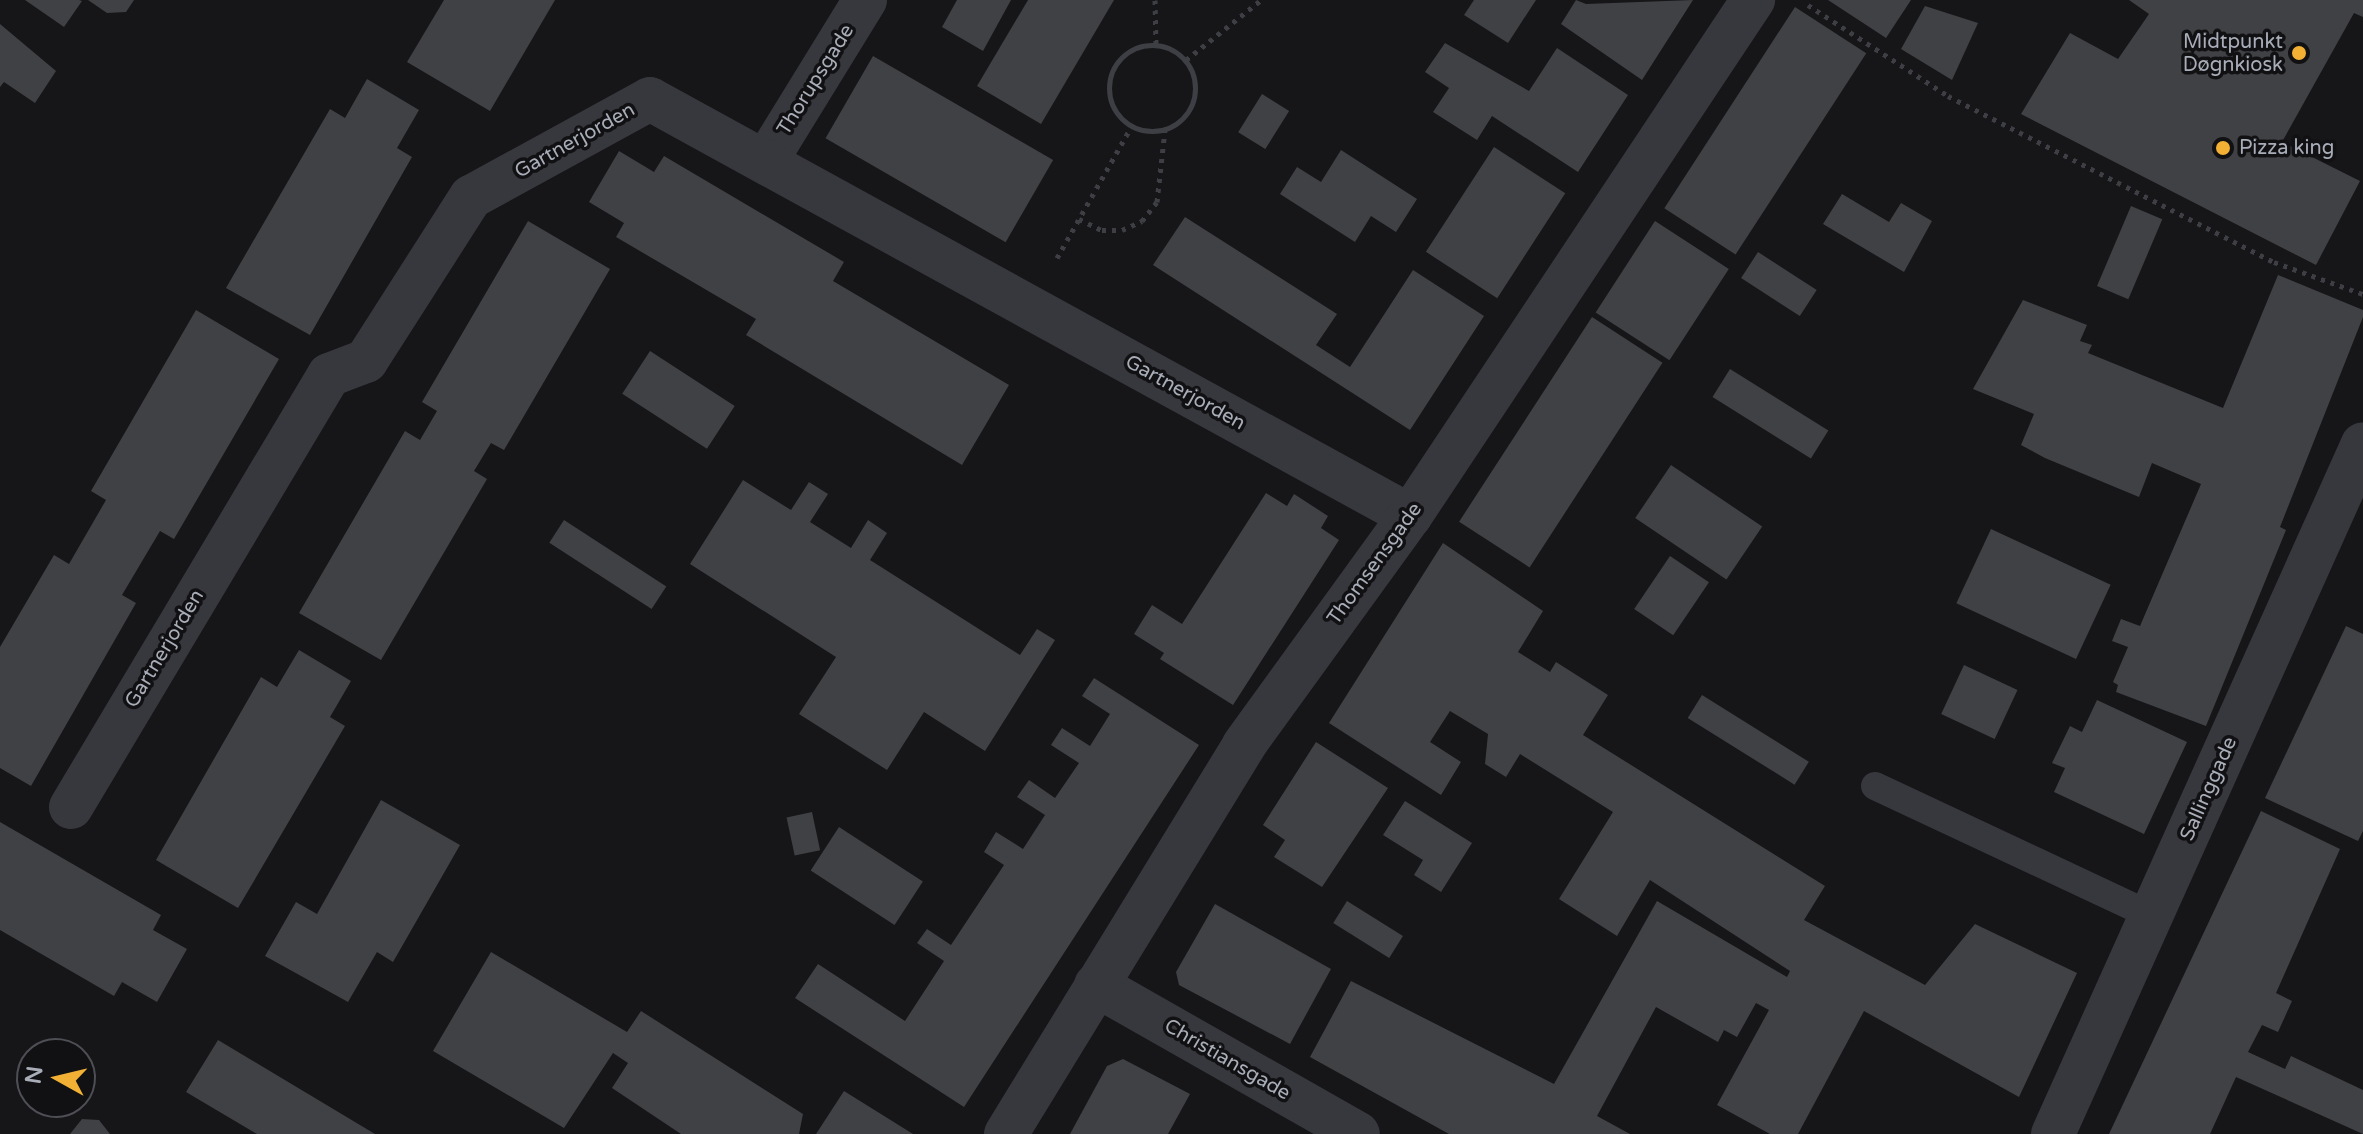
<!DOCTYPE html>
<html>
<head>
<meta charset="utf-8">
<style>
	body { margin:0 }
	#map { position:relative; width:2363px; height:1134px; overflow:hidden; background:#161618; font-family:"Varela Round",sans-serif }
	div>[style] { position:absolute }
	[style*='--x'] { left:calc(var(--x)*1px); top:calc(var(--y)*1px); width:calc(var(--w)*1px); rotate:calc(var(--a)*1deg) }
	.building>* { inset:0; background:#404145; transform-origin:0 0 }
	.path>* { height:5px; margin-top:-2.5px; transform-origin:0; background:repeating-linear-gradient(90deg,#3d3f44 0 4px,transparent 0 10px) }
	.path>.ring { margin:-2.5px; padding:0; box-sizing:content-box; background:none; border:5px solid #3d3f44; border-radius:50% }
	.service>* { height:28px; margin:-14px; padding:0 14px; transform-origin:14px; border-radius:14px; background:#37383d }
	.minor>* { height:44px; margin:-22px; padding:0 22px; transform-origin:22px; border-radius:22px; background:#37383d }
	.dots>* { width:22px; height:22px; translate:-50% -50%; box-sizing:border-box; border:4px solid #111113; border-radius:50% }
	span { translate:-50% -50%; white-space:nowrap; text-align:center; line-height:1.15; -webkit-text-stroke:7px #111113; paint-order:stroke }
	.poi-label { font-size:20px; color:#a8adb8 }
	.right { translate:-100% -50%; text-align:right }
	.left { translate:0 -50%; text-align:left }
	.street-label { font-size:20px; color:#a8adb8 }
	.north { position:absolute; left:16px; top:1038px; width:80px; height:80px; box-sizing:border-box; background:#111113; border:2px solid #4d4f55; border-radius:50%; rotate:278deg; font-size:22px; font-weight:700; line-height:32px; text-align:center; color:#a8adb8 }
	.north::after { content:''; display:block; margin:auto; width:28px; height:36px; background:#f2b134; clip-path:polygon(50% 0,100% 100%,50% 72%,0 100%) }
</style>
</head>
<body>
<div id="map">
	<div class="building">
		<i style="clip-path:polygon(25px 0,79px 0,82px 1px,64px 27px)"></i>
		<i style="clip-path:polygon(88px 0,134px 0,126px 12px,107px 13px)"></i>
		<i style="clip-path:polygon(444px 0,555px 0,490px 111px,407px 62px)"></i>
		<i style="clip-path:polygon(957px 0,1011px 0,983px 51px,942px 27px)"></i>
		<i style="clip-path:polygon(1028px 0,1114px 0,1041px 124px,977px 86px)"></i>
		<i style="clip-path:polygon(1474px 0,1536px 0,1508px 43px,1464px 15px)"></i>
		<i style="clip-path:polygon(1576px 0,1586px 4px,1693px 0,1642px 80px,1561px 24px)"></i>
		<i style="clip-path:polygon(1828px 0,1911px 0,1886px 38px)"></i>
		<i style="clip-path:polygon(2129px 0,2363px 0,2363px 17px,2354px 13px,2282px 142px,2360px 181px,2316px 265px,2021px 114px,2070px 33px,2118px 59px,2149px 14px)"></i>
		<i style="clip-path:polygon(1925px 6px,1978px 23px,1952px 80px,1901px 49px)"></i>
		<i style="left:1795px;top:7px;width:85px;height:240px;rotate:33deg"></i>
		<i style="clip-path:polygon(0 24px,56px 71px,35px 103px,4px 82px,0 87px)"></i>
		<i style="clip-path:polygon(1445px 43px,1529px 91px,1557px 48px,1628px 95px,1578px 172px,1492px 116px,1477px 140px,1433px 112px,1449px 88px,1425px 72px)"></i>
		<i style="left:873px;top:56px;width:208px;height:95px;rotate:30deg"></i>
		<i style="clip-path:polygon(367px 79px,419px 110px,397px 148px,412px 157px,310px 335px,226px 288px,330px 109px,345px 118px)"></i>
		<i style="left:1262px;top:94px;width:32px;height:45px;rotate:32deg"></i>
		<i style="left:1494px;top:147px;width:85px;height:125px;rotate:33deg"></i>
		<i style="clip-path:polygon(1341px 150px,1417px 199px,1396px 232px,1371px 216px,1355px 242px,1280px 194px,1297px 167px,1321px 182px)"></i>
		<i style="clip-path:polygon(619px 151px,654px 172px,664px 156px,844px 262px,833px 281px,1009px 385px,962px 465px,746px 335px,756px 319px,616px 237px,624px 223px,589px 202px)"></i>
		<i style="clip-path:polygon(1842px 194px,1889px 222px,1901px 203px,1932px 221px,1904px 272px,1823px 224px)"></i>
		<i style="left:2131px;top:206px;width:34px;height:87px;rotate:23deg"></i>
		<i style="clip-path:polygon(1185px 217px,1337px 314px,1316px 345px,1350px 367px,1413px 270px,1484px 316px,1410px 430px,1153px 265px)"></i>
		<i style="clip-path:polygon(528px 221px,610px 269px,504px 450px,491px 443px,474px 471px,487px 479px,381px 660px,299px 613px,405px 431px,420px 440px,437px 411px,422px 402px)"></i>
		<i style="left:1655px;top:221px;width:88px;height:109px;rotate:33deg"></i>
		<i style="left:1758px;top:252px;width:70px;height:31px;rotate:33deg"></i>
		<i style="clip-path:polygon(2278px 275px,2363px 310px,2363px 317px,2280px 527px,2286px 530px,2206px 726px,2116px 692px,2118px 685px,2113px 682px,2128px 647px,2112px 641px,2121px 619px,2140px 626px,2201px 484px,2152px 463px,2139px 497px,2045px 458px,2021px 445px,2034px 414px,1973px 389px,2023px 300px,2087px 325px,2080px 341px,2092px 345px,2088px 353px,2223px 408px)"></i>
		<i style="clip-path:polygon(196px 310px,279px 359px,174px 539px,160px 531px,122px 595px,136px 603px,31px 786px,0 768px,0 647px,54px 555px,69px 564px,106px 500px,91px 491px)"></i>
		<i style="left:1592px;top:317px;width:84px;height:244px;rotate:33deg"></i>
		<i style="left:650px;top:351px;width:101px;height:51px;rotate:33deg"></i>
		<i style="left:1730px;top:369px;width:116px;height:33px;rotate:32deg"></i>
		<i style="left:1671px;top:465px;width:110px;height:64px;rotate:34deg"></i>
		<i style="clip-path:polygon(743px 480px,791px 510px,809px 482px,828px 494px,810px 522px,851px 548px,868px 520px,887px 533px,870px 560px,1020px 655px,1037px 629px,1055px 640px,985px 751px,924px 712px,887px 770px,799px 714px,836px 657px,690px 564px)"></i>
		<i style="clip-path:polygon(1266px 493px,1287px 506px,1294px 494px,1328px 516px,1321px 528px,1339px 540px,1233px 705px,1160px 659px,1164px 653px,1134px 634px,1152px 605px,1182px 624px)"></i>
		<i style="left:564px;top:520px;width:122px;height:27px;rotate:33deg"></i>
		<i style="left:1991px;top:529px;width:132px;height:82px;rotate:25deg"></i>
		<i style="clip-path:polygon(1443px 543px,1543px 611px,1518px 652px,1550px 672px,1556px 662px,1608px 695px,1583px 735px,1825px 886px,1804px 920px,1925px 985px,1975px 924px,2077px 973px,2019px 1097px,1864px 1011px,1798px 1134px,1770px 1134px,1717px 1105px,1769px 1010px,1756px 1003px,1737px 1037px,1724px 1030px,1718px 1042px,1656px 1007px,1597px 1116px,1630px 1134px,1449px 1134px,1310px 1057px,1351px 981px,1554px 1084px,1657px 901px,1787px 977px,1790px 971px,1650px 880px,1617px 936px,1559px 899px,1613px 812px,1520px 754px,1506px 777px,1485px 764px,1488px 734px,1450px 711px,1430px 742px,1461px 762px,1441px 795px,1329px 723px)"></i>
		<i style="left:1670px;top:556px;width:47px;height:64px;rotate:34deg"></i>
		<i style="clip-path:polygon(2346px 626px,2363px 634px,2363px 831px,2358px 841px,2265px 798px)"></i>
		<i style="clip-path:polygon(299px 650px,351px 681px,330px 717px,345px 726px,238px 908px,156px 860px,261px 677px,277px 687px)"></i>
		<i style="left:1964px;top:665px;width:59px;height:54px;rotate:25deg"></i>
		<i style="clip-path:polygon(1094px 678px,1199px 745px,964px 1107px,795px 998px,818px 964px,905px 1021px,944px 961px,917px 943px,927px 929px,951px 945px,1004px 865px,984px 852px,996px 832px,1023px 849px,1045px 815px,1017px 797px,1029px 780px,1055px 798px,1079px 763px,1051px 745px,1062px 728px,1090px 746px,1110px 714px,1082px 696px)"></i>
		<i style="left:1702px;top:695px;width:126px;height:27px;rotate:32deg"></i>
		<i style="clip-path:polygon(2097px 700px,2187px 742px,2144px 834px,2054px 792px,2065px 768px,2052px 763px,2070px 726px,2082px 732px)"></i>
		<i style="clip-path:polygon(1316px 742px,1388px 788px,1322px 887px,1274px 857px,1285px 840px,1263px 825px)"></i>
		<i style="clip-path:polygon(381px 800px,460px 845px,393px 962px,377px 952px,348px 1002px,265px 956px,296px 902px,317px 914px)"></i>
		<i style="clip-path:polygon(1405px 801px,1472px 843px,1441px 892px,1414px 875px,1423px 860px,1383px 835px)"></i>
		<i style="clip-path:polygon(2261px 811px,2340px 849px,2276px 993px,2292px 1001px,2278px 1032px,2262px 1025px,2248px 1052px,2285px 1069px,2291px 1056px,2363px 1090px,2363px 1134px,2236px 1077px,2210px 1134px,2109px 1134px)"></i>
		<i style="left:812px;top:812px;width:39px;height:26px;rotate:78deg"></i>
		<i style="clip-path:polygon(0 822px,161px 915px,153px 930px,187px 949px,157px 1002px,122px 982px,114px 996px,0 930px)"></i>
		<i style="left:839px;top:827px;width:100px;height:52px;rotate:33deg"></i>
		<i style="left:1347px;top:901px;width:66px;height:26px;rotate:32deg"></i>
		<i style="clip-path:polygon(1215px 904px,1331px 969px,1290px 1044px,1179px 985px,1176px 972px)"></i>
		<i style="clip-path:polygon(491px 952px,627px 1032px,641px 1011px,803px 1114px,799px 1134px,681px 1134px,612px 1088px,628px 1063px,613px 1053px,564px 1128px,433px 1051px)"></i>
		<i style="clip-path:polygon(218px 1040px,375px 1134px,257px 1134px,186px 1092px)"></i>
		<i style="clip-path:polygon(1123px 1059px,1190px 1094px,1168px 1134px,1070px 1134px,1107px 1066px)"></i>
		<i style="clip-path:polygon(844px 1091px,913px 1134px,816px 1134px)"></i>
		<i style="clip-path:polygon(82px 1119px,99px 1120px,110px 1134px,70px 1134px)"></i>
	</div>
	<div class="path">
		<i style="--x:1155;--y:0;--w:44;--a:88.7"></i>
		<i style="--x:1808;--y:5;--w:167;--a:33"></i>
		<i style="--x:1948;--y:96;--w:366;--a:27"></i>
		<i style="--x:2274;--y:262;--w:95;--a:19.8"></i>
		<i class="ring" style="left:1109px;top:45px;width:81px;height:81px"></i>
		<i style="--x:1186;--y:60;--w:96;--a:-38.7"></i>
		<i style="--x:1079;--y:219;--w:25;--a:26"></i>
		<i style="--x:1102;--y:230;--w:20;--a:0"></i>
		<i style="--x:1122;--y:230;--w:22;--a:-24"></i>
		<i style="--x:1142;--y:221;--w:24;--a:-52"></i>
		<i style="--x:1157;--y:202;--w:72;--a:-83.7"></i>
		<i style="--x:1057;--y:258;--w:150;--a:-60.5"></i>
	</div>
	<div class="service">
		<i style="--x:1875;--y:786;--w:306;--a:25.1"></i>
	</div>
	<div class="minor">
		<i style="--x:766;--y:161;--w:189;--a:-58.4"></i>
		<i style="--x:71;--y:807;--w:503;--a:-59.15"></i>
		<i style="--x:329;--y:375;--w:40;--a:-21"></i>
		<i style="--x:366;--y:361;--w:195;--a:-57.4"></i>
		<i style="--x:471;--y:197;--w:204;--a:-28.7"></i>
		<i style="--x:650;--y:99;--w:867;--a:28.75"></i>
		<i style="--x:1096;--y:985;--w:301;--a:29.6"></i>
		<i style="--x:1006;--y:1134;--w:456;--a:-58.5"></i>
		<i style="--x:1244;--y:745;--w:283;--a:-54.1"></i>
		<i style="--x:1410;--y:516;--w:620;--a:-56.39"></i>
		<i style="--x:2053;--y:1134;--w:756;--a:-65.81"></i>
	</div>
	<div class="dots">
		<i style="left:2299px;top:53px;background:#f2b134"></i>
		<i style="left:2223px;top:148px;background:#f2b134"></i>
	</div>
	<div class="poi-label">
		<span class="right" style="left:2283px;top:54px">Midtpunkt<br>Døgnkiosk</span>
		<span class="left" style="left:2239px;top:148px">Pizza king</span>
	</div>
	<div class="street-label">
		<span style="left:816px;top:80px;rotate:-58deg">Thorupsgade</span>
		<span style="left:575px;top:141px;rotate:-29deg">Gartnerjorden</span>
		<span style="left:1185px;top:393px;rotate:29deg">Gartnerjorden</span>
		<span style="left:1375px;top:564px;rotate:-54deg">Thomsensgade</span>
		<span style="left:165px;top:649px;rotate:-59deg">Gartnerjorden</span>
		<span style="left:2209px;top:789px;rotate:-66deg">Sallinggade</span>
		<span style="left:1227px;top:1060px;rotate:30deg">Christiansgade</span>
	</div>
	<div class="north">N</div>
</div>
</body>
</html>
